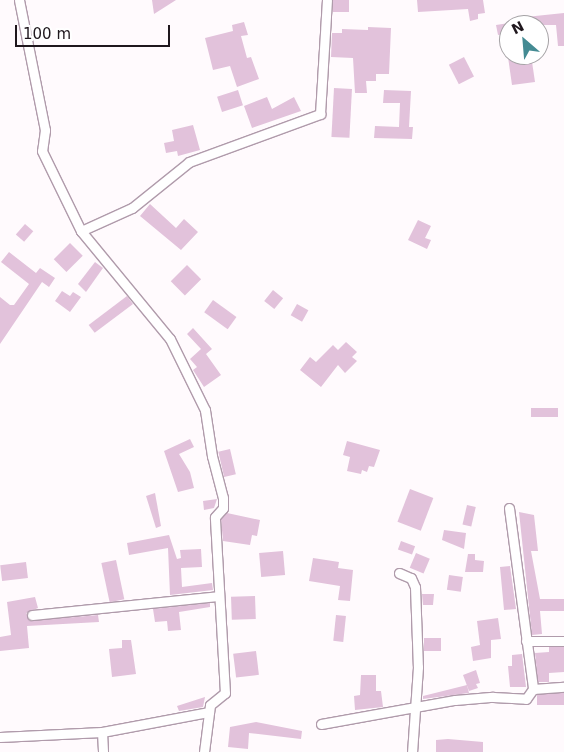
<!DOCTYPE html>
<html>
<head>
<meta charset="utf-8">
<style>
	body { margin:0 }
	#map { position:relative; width:564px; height:752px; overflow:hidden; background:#fffafd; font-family:"DejaVu Sans",sans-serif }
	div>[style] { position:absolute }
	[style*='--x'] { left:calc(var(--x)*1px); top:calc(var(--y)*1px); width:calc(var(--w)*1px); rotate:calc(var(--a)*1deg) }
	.building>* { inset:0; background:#e2c2db; transform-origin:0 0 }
	.roads { filter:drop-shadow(1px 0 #b09bab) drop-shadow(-1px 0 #b09bab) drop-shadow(0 1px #b09bab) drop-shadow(0 -1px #b09bab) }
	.street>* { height:9px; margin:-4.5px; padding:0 4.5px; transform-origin:4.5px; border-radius:4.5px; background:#fff }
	span { translate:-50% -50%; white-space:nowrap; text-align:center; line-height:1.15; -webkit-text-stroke:4px #fff; paint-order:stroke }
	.north { position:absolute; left:499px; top:15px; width:50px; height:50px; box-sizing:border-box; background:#fff; border:1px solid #a5a2a5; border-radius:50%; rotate:333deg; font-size:14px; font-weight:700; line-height:20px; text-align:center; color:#1f171d }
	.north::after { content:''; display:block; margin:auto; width:18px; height:22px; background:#448b93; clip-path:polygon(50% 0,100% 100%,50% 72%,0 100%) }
	.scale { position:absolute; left:15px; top:25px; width:155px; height:22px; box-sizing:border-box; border:2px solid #1f171d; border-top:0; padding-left:6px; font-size:15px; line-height:18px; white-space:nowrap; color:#1f171d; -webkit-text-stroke:4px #fff; paint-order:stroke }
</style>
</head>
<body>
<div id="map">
	<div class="building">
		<i style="clip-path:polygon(152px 0,176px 0,154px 14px)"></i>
		<i style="left:333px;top:0;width:16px;height:12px"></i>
		<i style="clip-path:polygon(417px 0,483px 0,485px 13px,478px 14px,478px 19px,470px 21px,468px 9px,418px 12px)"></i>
		<i style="clip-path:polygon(564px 13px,564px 46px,558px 46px,556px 25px,516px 25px,516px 18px)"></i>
		<i style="clip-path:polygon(244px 22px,248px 35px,241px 36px,247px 58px,251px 57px,259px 79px,237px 87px,230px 66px,213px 70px,205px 38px,233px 31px,232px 25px)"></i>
		<i style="clip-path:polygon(509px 23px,509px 33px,498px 35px,496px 25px)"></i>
		<i style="clip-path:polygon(368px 27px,391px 28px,389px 74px,376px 74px,376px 81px,366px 81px,367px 93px,355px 93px,353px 58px,331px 57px,332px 33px,342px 33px,342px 29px,368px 30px)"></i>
		<i style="clip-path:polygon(522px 55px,531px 55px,535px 82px,512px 85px,508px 57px)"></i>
		<i style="left:464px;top:57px;width:22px;height:17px;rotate:63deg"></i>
		<i style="left:334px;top:88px;width:18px;height:49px;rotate:3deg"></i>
		<i style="left:238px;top:90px;width:16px;height:22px;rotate:72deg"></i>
		<i style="clip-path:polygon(384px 90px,411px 91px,409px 127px,413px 127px,412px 139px,374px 138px,375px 126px,399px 127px,400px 103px,383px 103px)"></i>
		<i style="clip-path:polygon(267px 97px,272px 109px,294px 97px,301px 111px,252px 128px,244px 106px)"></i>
		<i style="clip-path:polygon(193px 125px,200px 150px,178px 156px,177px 151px,166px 153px,164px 143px,174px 141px,172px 130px)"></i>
		<i style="clip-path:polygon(150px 204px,176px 228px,184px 219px,198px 232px,181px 250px,140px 216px)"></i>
		<i style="clip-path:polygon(418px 220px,431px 226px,425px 238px,431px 240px,427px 249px,408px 240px)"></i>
		<i style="left:25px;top:224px;width:11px;height:14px;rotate:41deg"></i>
		<i style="left:70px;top:243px;width:18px;height:23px;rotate:45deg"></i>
		<i style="clip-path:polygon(9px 252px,36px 273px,40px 268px,55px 278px,49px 287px,42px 282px,0 344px,0 297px,10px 305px,14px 305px,29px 284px,1px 262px)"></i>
		<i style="clip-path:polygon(95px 262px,103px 268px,86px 292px,78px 284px)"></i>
		<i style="left:187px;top:265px;width:20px;height:23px;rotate:45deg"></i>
		<i style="left:273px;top:290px;width:13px;height:14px;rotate:39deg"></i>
		<i style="clip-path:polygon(62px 291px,70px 296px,73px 292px,81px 297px,70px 312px,55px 301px)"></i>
		<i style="left:127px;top:296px;width:10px;height:48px;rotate:53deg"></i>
		<i style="left:213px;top:300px;width:29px;height:15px;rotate:36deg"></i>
		<i style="left:297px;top:304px;width:13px;height:13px;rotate:29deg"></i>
		<i style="clip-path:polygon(193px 328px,212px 349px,206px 354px,221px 375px,204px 387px,193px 370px,197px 367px,190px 359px,201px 349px,187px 334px)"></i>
		<i style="clip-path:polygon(346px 342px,357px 352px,352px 357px,357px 361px,345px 373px,338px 365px,321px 387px,300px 370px,310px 357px,316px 362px,333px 345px,338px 350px)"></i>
		<i style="left:558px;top:408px;width:9px;height:27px;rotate:90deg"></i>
		<i style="clip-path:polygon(190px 439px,194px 447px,179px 454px,190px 472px,194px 488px,178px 492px,164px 451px)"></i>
		<i style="clip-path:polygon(347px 441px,380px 450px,374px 467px,369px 466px,367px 472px,362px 470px,361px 474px,347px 471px,350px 457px,343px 455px)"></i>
		<i style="left:230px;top:449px;width:26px;height:12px;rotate:77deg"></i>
		<i style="left:410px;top:489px;width:25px;height:35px;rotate:21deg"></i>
		<i style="clip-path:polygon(155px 493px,161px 526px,156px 528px,146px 496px)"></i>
		<i style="clip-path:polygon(217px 499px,214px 508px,204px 510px,203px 501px)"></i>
		<i style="left:467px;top:505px;width:9px;height:20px;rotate:13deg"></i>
		<i style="clip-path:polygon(519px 512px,534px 515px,538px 551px,531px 551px,540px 599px,564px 599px,564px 611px,540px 611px,542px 634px,532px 635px)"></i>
		<i style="clip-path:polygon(227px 513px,260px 520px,257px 536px,252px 535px,250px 545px,223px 541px,221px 519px)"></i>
		<i style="clip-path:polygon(444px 530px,466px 533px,464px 549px,442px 540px)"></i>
		<i style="clip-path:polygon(169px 535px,177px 559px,181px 558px,180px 550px,201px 549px,202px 567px,181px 568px,182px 587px,212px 583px,213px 590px,170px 595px,168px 548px,129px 555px,127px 543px)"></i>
		<i style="left:401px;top:541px;width:15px;height:9px;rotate:20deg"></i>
		<i style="left:283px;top:551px;width:24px;height:24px;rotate:85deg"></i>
		<i style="left:416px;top:553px;width:15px;height:16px;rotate:23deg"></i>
		<i style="clip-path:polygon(468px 554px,475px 554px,475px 560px,484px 561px,483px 572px,465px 572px)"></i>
		<i style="clip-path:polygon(313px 558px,339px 562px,338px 568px,353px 570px,350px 601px,338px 600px,340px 586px,309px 581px)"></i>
		<i style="left:116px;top:560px;width:40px;height:15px;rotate:78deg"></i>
		<i style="left:26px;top:562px;width:16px;height:26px;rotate:83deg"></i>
		<i style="clip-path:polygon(510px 566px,516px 609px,504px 610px,500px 567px)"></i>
		<i style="left:449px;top:575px;width:14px;height:15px;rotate:8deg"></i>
		<i style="clip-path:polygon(422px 594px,434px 594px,433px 605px,423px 605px)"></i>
		<i style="left:255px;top:596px;width:23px;height:24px;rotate:88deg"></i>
		<i style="clip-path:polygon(35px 597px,38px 608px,26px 613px,30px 621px,98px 615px,99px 622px,27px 626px,29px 648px,0 651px,0 637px,11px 635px,7px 602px)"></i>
		<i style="clip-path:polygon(210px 603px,210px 607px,179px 612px,181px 630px,168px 631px,167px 621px,155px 622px,153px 609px)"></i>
		<i style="left:336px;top:615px;width:10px;height:26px;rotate:6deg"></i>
		<i style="clip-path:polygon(498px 618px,501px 639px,491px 640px,491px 658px,473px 661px,471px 647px,480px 645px,477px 621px)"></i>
		<i style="left:424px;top:638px;width:17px;height:13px"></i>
		<i style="clip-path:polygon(122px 640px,131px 640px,136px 674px,112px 677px,109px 649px,122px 648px)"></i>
		<i style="clip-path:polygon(549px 647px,564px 647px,564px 672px,549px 673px,549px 682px,538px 682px,535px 653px,549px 652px)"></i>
		<i style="left:256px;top:651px;width:24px;height:23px;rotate:83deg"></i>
		<i style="clip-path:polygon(522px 654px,526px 687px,510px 687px,508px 666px,512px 666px,512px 655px)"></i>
		<i style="clip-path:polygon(476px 670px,480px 683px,476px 684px,478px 688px,469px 691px,463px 675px)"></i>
		<i style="clip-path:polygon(361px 675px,376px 675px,376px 691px,381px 691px,383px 707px,355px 710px,354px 696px,360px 695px)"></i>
		<i style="clip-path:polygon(467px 685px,469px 693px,423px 699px,423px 696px)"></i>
		<i style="left:564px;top:693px;width:12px;height:27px;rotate:90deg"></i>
		<i style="clip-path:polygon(205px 697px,203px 707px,179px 711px,177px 706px)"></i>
		<i style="clip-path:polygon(256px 722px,302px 731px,301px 739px,249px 733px,248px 749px,228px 747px,230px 727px)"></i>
		<i style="clip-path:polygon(448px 739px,483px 742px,483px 752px,436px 752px,436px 740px)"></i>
	</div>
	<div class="roads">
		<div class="street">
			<i style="--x:19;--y:0;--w:133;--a:78.7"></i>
			<i style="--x:45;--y:130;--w:21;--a:98"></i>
			<i style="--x:42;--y:151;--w:89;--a:64"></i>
			<i style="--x:509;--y:508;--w:183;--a:82.4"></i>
			<i style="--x:399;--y:573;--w:13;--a:23"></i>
			<i style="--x:411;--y:578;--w:10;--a:66"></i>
			<i style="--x:415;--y:587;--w:80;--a:87.9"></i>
			<i style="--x:418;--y:667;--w:85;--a:94"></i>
			<i style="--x:32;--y:615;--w:187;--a:-5.8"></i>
			<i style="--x:526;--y:641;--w:38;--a:0"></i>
			<i style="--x:321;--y:724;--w:136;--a:-10.2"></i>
			<i style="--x:455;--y:700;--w:38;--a:-5"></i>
			<i style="--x:493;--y:697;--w:33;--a:3"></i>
			<i style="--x:526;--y:699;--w:12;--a:-55"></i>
			<i style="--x:533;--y:689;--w:31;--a:-4"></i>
			<i style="--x:102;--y:732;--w:20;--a:87"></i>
			<i style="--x:0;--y:737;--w:102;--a:-2.8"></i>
			<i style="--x:102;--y:732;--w:109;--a:-10.6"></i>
			<i style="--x:204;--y:752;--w:47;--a:-82.7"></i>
			<i style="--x:210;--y:705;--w:19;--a:-39"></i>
			<i style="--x:225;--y:693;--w:176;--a:-93.3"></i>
			<i style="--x:215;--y:517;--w:12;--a:-48"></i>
			<i style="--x:223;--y:508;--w:10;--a:-90"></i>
			<i style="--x:223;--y:498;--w:43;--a:-104.7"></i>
			<i style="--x:212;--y:456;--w:47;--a:-98.7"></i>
			<i style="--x:205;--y:410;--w:79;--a:-116.2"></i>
			<i style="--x:170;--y:339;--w:140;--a:-129.5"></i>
			<i style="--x:81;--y:231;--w:56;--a:-24.3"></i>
			<i style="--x:132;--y:208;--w:73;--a:-38.9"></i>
			<i style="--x:189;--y:162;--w:140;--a:-20.1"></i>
			<i style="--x:320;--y:114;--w:114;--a:-86.5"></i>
		</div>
	</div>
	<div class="north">N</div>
	<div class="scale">100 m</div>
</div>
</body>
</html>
